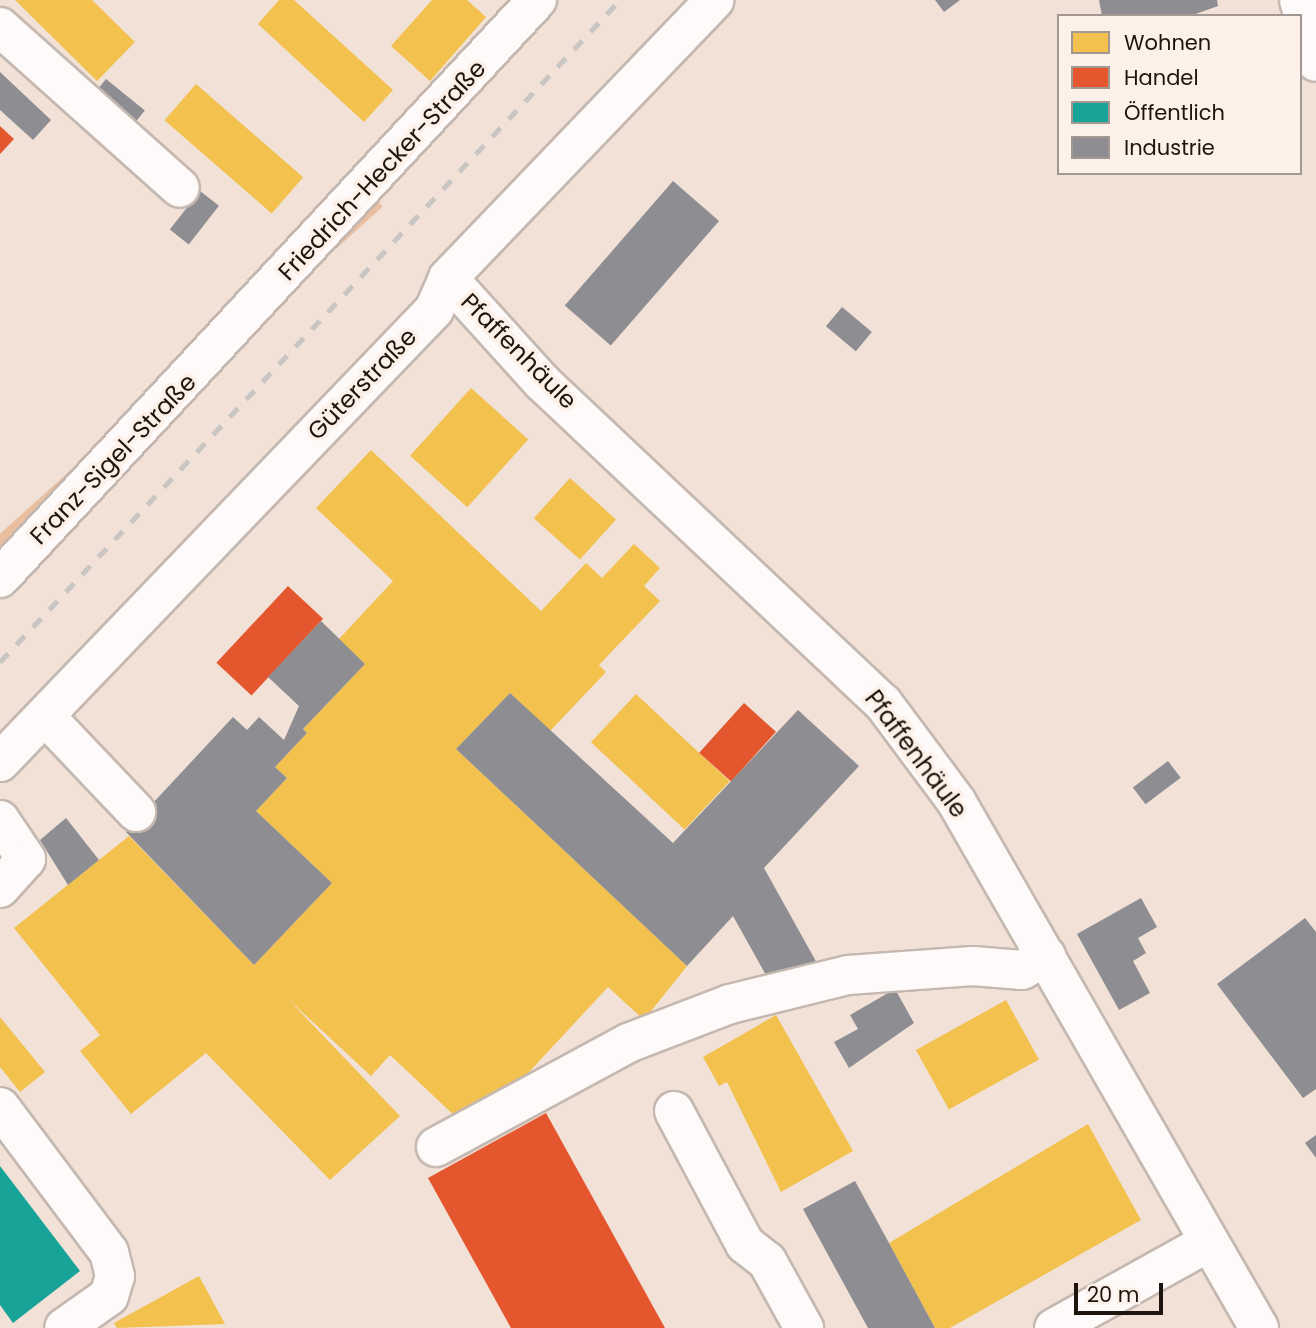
<!DOCTYPE html>
<html>
<head>
<meta charset="utf-8">
<style>
	body { margin:0 }
	#map { position:relative; width:1316px; height:1328px; overflow:hidden; background:#f1e1d7; font-family:Poppins,sans-serif }
	div>[style] { position:absolute }
	[style*='--x'] { left:calc(var(--x)*1px); top:calc(var(--y)*1px); width:calc(var(--w)*1px); rotate:calc(var(--a)*1deg) }
	.green>* { inset:0; background:#e9bfa0; transform-origin:0 0 }
	.homes>* { inset:0; background:#f2c14e; transform-origin:0 0 }
	.shops>* { inset:0; background:#e4572e; transform-origin:0 0 }
	.public>* { inset:0; background:#17a398 }
	.industry>* { inset:0; background:#8d8d92; transform-origin:0 0 }
	.roads { filter:drop-shadow(2px 0 #c4b8b0) drop-shadow(-2px 0 #c4b8b0) drop-shadow(0 2px #c4b8b0) drop-shadow(0 -2px #c4b8b0) }
	.minor>* { height:38px; margin:-19px; padding:0 19px; transform-origin:19px; border-radius:19px; background:#fdfaf9 }
	.rail>* { height:5px; margin-top:-2.5px; transform-origin:0; background:repeating-linear-gradient(90deg,#c9c5c3 0 12px,transparent 0 24px) }
	span { translate:-50% -50%; white-space:nowrap; text-align:center; line-height:1.15; -webkit-text-stroke:7px #fcf0e8; paint-order:stroke }
	.street-label { font-size:24px; color:#1e150e }
	.legend { position:absolute; left:1057px; top:14px; width:245px; height:161px; box-sizing:border-box; background:#fcf0e8; border:2px solid #a39891; margin:0; padding:9px 12px; list-style:none; font-size:21px; color:#1e150e }
	.legend li { display:flex; align-items:center; gap:14px; height:35px }
	.legend b { width:35px; border:2px solid #a39891 }
	.scale { position:absolute; left:1074px; top:1283px; width:89px; height:32px; box-sizing:border-box; border:4px solid #1e150e; border-top:0; padding-left:9px; font-size:21px; line-height:24px; white-space:nowrap; color:#1e150e; -webkit-text-stroke:5px #fcf0e8; paint-order:stroke }
</style>
</head>
<body>
<div id="map">
	<div class="green">
		<i style="left:374px;top:197px;width:13px;height:549px;rotate:48deg"></i>
	</div>
	<div class="homes">
		<i style="clip-path:polygon(15px 0,92px 0,135px 42px,97px 81px)"></i>
		<i style="clip-path:polygon(279px 0,294px 0,393px 90px,364px 122px,258px 24px)"></i>
		<i style="clip-path:polygon(432px 0,467px 0,486px 17px,430px 81px,391px 46px)"></i>
		<i style="left:196px;top:84px;width:142px;height:48px;rotate:41deg"></i>
		<i style="left:471px;top:388px;width:77px;height:91px;rotate:42deg"></i>
		<i style="clip-path:polygon(371px 450px,541px 611px,586px 563px,602px 578px,634px 544px,660px 568px,644px 586px,660px 601px,599px 665px,606px 672px,550px 731px,510px 693px,456px 749px,687px 966px,644px 1020px,608px 987px,517px 1085px,457px 1118px,390px 1055px,371px 1076px,288px 999px,400px 1116px,330px 1180px,206px 1053px,131px 1114px,80px 1051px,100px 1035px,14px 928px,129px 836px,254px 965px,332px 883px,256px 811px,287px 778px,275px 767px,307px 733px,303px 729px,365px 664px,339px 639px,393px 581px,316px 508px)"></i>
		<i style="left:570px;top:478px;width:62px;height:54px;rotate:42deg"></i>
		<i style="left:636px;top:694px;width:128px;height:66px;rotate:43deg"></i>
		<i style="left:1006px;top:1000px;width:68px;height:103px;rotate:61deg"></i>
		<i style="clip-path:polygon(776px 1015px,853px 1151px,781px 1192px,727px 1082px,719px 1086px,703px 1057px)"></i>
		<i style="clip-path:polygon(0 1017px,45px 1072px,20px 1092px,0 1067px)"></i>
		<i style="clip-path:polygon(1088px 1124px,1141px 1220px,950px 1328px,935px 1328px,889px 1243px)"></i>
		<i style="clip-path:polygon(199px 1276px,225px 1324px,117px 1328px,114px 1323px)"></i>
	</div>
	<div class="shops">
		<i style="clip-path:polygon(0 126px,14px 139px,0 154px)"></i>
		<i style="left:288px;top:586px;width:48px;height:105px;rotate:43deg"></i>
		<i style="left:744px;top:703px;width:43px;height:67px;rotate:42deg"></i>
		<i style="clip-path:polygon(546px 1113px,665px 1328px,511px 1328px,428px 1178px)"></i>
	</div>
	<div class="public">
		<i style="clip-path:polygon(0 1166px,80px 1271px,13px 1323px,0 1305px)"></i>
	</div>
	<div class="industry">
		<i style="clip-path:polygon(935px 0,960px 0,944px 12px)"></i>
		<i style="clip-path:polygon(1099px 0,1217px 0,1218px 6px,1190px 16px,1102px 16px)"></i>
		<i style="clip-path:polygon(0 72px,51px 120px,33px 140px,0 110px)"></i>
		<i style="left:106px;top:79px;width:50px;height:26px;rotate:39deg"></i>
		<i style="left:673px;top:181px;width:61px;height:165px;rotate:41deg"></i>
		<i style="left:200px;top:191px;width:24px;height:49px;rotate:38deg"></i>
		<i style="left:842px;top:307px;width:39px;height:25px;rotate:40deg"></i>
		<i style="clip-path:polygon(321px 621px,365px 664px,303px 729px,307px 733px,275px 767px,287px 778px,256px 811px,332px 883px,254px 965px,126px 832px,233px 717px,247px 730px,259px 717px,284px 740px,299px 706px,268px 677px)"></i>
		<i style="clip-path:polygon(510px 693px,673px 843px,798px 710px,859px 766px,764px 868px,818px 965px,767px 977px,733px 916px,687px 966px,456px 749px)"></i>
		<i style="left:1168px;top:761px;width:21px;height:44px;rotate:53deg"></i>
		<i style="clip-path:polygon(66px 818px,99px 860px,68px 885px,40px 840px)"></i>
		<i style="clip-path:polygon(1141px 898px,1157px 927px,1138px 938px,1146px 953px,1133px 961px,1150px 993px,1119px 1010px,1077px 934px)"></i>
		<i style="clip-path:polygon(1305px 918px,1316px 932px,1316px 1089px,1303px 1098px,1217px 984px)"></i>
		<i style="clip-path:polygon(895px 989px,914px 1023px,849px 1068px,834px 1042px,858px 1029px,850px 1015px)"></i>
		<i style="clip-path:polygon(1316px 1135px,1316px 1158px,1305px 1143px)"></i>
		<i style="clip-path:polygon(855px 1181px,889px 1243px,935px 1328px,868px 1328px,803px 1209px)"></i>
	</div>
	<div class="roads">
		<div class="minor">
			<i style="--x:1299;--y:0;--w:64;--a:74.7"></i>
			<i style="--x:0;--y:27;--w:241;--a:41.8"></i>
			<i style="--x:448;--y:278;--w:140;--a:47.9"></i>
			<i style="--x:542;--y:382;--w:468;--a:43.3"></i>
			<i style="--x:883;--y:703;--w:122;--a:53.3"></i>
			<i style="--x:956;--y:801;--w:608;--a:60.1"></i>
			<i style="--x:0;--y:578;--w:789;--a:-47.11"></i>
			<i style="--x:46;--y:717;--w:131;--a:46.5"></i>
			<i style="--x:0;--y:762;--w:627;--a:-46.16"></i>
			<i style="--x:434;--y:310;--w:35;--a:-66"></i>
			<i style="--x:448;--y:278;--w:385;--a:-46.2"></i>
			<i style="--x:0;--y:820;--w:47;--a:56.3"></i>
			<i style="--x:26;--y:859;--w:39;--a:132"></i>
			<i style="--x:0;--y:1107;--w:181;--a:53.1"></i>
			<i style="--x:109;--y:1252;--w:25;--a:76"></i>
			<i style="--x:115;--y:1276;--w:21;--a:107"></i>
			<i style="--x:109;--y:1296;--w:55;--a:144.6"></i>
			<i style="--x:674;--y:1111;--w:151;--a:61.9"></i>
			<i style="--x:745;--y:1244;--w:28;--a:38"></i>
			<i style="--x:767;--y:1261;--w:77;--a:61.1"></i>
			<i style="--x:436;--y:1147;--w:218;--a:-28.4"></i>
			<i style="--x:628;--y:1043;--w:109;--a:-20.9"></i>
			<i style="--x:730;--y:1004;--w:122;--a:-13.8"></i>
			<i style="--x:848;--y:975;--w:125;--a:-4.1"></i>
			<i style="--x:973;--y:966;--w:49;--a:4.7"></i>
			<i style="--x:1022;--y:970;--w:28;--a:-30"></i>
			<i style="--x:1054;--y:1328;--w:177;--a:-29"></i>
		</div>
	</div>
	<div class="rail">
		<i style="--x:0;--y:662;--w:907;--a:-46.88"></i>
	</div>
	<div class="street-label">
		<span style="left:382px;top:170px;rotate:-47deg">Friedrich-Hecker-Straße</span>
		<span style="left:519px;top:351px;rotate:45deg">Pfaffenhäule</span>
		<span style="left:362px;top:384px;rotate:-46deg">Güterstraße</span>
		<span style="left:113px;top:459px;rotate:-46deg">Franz-Sigel-Straße</span>
		<span style="left:916px;top:754px;rotate:53deg">Pfaffenhäule</span>
	</div>
	<ul class="legend">
	<li><b style="height:19px;background:#f2c14e"></b>Wohnen</li>
	<li><b style="height:19px;background:#e4572e"></b>Handel</li>
	<li><b style="height:19px;background:#17a398"></b>Öffentlich</li>
	<li><b style="height:19px;background:#8d8d92"></b>Industrie</li>
	</ul>
	<div class="scale">20 m</div>
</div>
</body>
</html>
